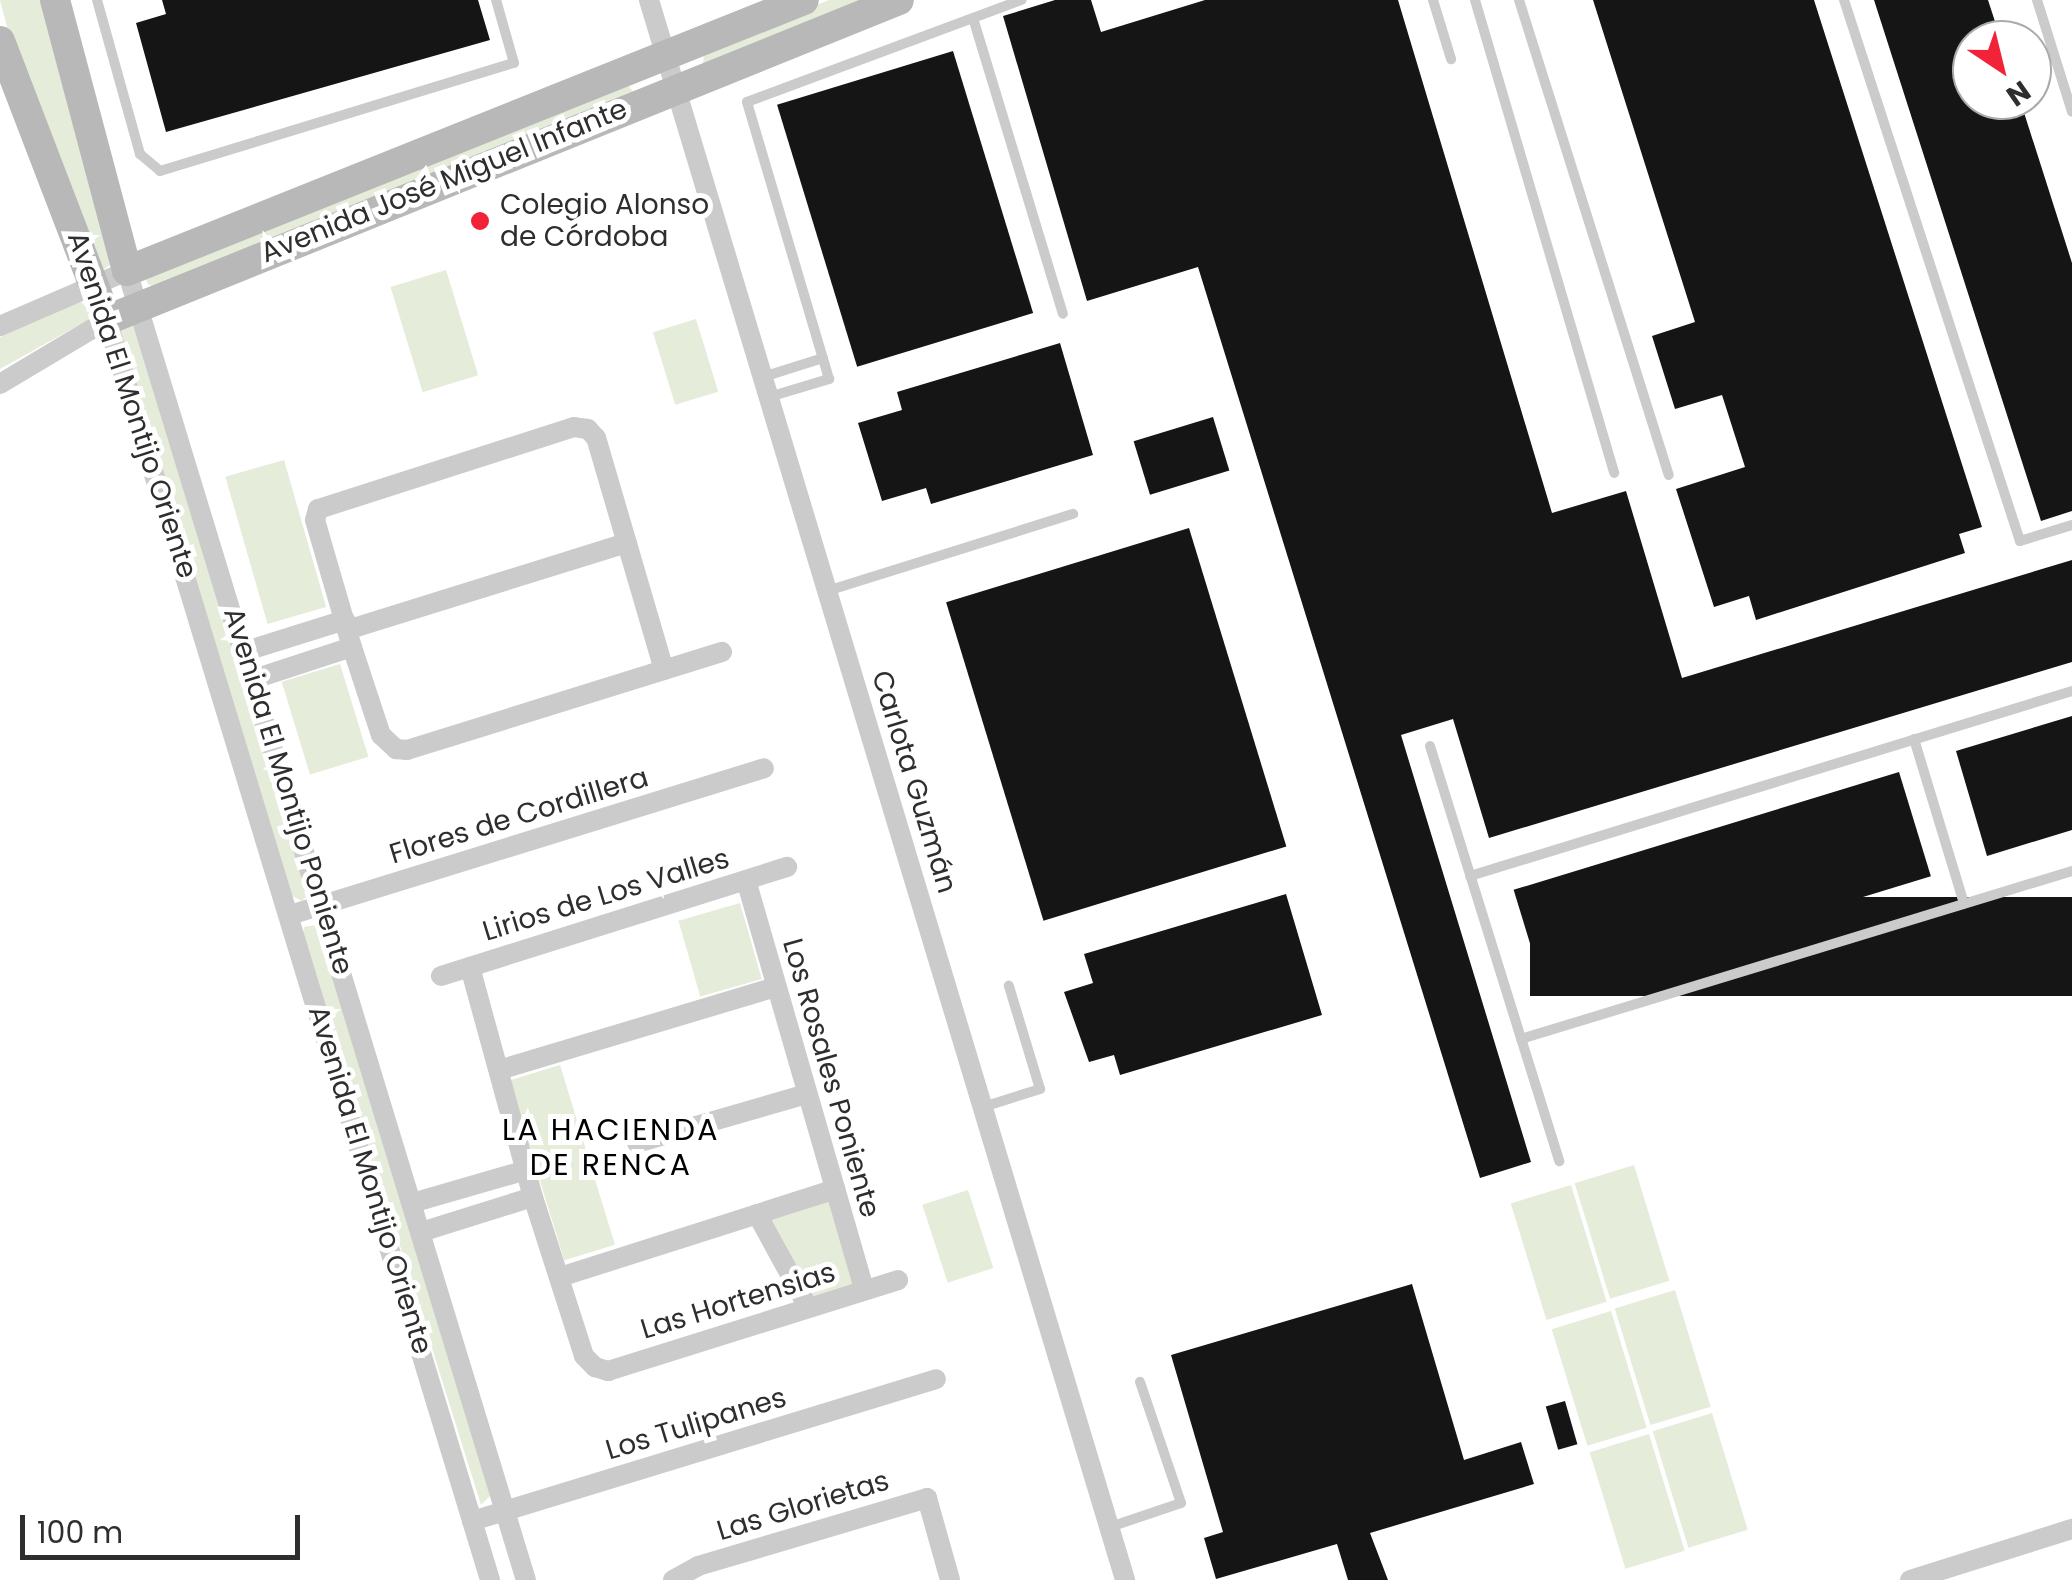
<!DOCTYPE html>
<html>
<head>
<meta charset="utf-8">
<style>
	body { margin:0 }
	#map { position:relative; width:2072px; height:1580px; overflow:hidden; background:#fff; font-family:Poppins,sans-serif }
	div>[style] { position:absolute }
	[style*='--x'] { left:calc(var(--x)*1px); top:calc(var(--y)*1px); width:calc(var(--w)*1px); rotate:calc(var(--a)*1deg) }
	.green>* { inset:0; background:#e5ecda; transform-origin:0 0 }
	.building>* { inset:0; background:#151515; transform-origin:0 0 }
	.lane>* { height:10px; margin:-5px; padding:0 5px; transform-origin:5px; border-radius:5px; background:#cbcbcb }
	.street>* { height:20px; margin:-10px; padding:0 10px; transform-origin:10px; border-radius:10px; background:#cbcbcb }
	.secondary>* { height:30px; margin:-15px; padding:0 15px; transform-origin:15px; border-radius:15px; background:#b8b8b8 }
	.dots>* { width:28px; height:28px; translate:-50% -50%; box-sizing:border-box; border:5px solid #fff; border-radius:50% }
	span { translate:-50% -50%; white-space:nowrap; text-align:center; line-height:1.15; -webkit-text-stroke:10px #fff; paint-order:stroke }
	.street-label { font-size:28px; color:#2e2e2e }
	.poi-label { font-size:28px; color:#2e2e2e }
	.left { translate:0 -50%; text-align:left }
	.neighbourhood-label { font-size:30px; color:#000; letter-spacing:2.5px }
	.north { position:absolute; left:1952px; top:20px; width:100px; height:100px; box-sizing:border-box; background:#fff; border:2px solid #ababab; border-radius:50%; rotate:145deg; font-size:28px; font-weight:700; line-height:40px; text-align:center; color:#2e2e2e }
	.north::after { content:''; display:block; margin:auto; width:35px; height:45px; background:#f12338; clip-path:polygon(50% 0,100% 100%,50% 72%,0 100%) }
	.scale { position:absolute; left:20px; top:1515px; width:280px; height:45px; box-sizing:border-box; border:5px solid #2e2e2e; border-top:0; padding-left:12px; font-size:30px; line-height:35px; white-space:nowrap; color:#2e2e2e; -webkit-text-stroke:8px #fff; paint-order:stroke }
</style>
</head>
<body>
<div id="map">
	<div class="green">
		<i style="clip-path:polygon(0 0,40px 0,116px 260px,105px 269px,98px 266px,13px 50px)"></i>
		<i style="clip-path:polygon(829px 0,880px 0,703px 65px,704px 50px)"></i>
		<i style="clip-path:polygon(625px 81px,635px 94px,157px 288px,148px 284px,145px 277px)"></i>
		<i style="left:446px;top:270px;width:110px;height:58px;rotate:73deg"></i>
		<i style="clip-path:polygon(77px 297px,91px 313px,88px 320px,0 369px,0 337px)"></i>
		<i style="left:696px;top:319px;width:76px;height:45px;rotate:73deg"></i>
		<i style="clip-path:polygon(133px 321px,308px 895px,302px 901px,292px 896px,120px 331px)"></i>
		<i style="left:284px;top:460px;width:153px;height:61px;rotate:74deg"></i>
		<i style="left:340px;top:664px;width:97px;height:61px;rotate:73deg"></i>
		<i style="left:740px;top:903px;width:79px;height:64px;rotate:74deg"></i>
		<i style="clip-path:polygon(316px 925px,483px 1469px,490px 1496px,481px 1505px,303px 935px,304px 927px)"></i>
		<i style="left:560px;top:1065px;width:188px;height:53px;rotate:73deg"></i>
		<i style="left:1634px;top:1165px;width:121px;height:62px;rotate:73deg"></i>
		<i style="left:1571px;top:1185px;width:122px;height:63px;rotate:73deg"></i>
		<i style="left:968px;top:1190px;width:82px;height:48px;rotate:72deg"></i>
		<i style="clip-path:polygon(829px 1199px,854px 1284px,810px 1297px,768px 1219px)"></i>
		<i style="left:1675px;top:1290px;width:122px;height:63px;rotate:73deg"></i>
		<i style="left:1611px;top:1311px;width:122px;height:62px;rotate:73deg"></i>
		<i style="left:1712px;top:1413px;width:122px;height:62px;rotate:73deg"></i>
		<i style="left:1649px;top:1434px;width:122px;height:62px;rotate:73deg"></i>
	</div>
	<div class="building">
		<i style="clip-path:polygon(162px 0,478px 0,490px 40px,166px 132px,136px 23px,166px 14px)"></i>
		<i style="clip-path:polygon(1055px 0,1091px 0,1101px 32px,1205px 0,1398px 0,1552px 513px,1626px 491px,1682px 678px,2072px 560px,2072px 662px,1489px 838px,1453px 719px,1401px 735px,1531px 1162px,1480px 1178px,1198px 267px,1087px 301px,1003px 16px)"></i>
		<i style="clip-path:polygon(1593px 0,1814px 0,1982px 527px,1959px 534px,1965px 553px,1756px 620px,1749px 596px,1714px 607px,1676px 489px,1745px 467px,1722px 395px,1675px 409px,1652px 336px,1695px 322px)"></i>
		<i style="clip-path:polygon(1874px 0,1988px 0,2001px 40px,1972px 40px,1972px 100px,2020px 100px,2072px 263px,2072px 511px,2041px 521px)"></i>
		<i style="left:953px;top:51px;width:274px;height:184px;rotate:73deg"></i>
		<i style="clip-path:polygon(1060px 343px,1093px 455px,931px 504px,926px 488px,882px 501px,858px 423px,902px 410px,897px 392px)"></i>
		<i style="left:1213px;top:417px;width:56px;height:83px;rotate:73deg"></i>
		<i style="left:1189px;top:528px;width:333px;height:254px;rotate:73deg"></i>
		<i style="clip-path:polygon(2072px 716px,2072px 830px,1987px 856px,1956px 751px)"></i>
		<i style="left:1899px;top:772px;width:109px;height:403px;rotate:73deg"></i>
		<i style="clip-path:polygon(1286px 894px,1322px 1015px,1120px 1075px,1114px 1055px,1089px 1062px,1064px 992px,1093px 983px,1084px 954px)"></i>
		<i style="left:2072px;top:897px;width:99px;height:542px;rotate:90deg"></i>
		<i style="clip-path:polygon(1412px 1284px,1464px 1460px,1521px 1442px,1534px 1484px,1370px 1533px,1388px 1580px,1348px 1580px,1337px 1544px,1216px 1579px,1204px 1538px,1223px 1532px,1171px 1355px)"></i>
		<i style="left:1565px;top:1401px;width:45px;height:20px;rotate:74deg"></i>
	</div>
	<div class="lane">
		<i style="--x:97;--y:0;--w:160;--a:74.4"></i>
		<i style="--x:140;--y:154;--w:26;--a:40"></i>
		<i style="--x:160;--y:171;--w:370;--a:-17"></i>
		<i style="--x:514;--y:63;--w:66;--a:-105.9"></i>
		<i style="--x:1433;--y:0;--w:62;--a:73"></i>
		<i style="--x:1475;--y:0;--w:493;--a:73.6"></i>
		<i style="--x:1519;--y:0;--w:498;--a:72.5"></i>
		<i style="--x:1844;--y:0;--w:569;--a:71.98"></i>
		<i style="--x:2020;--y:541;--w:54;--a:-17.1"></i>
		<i style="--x:2037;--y:0;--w:117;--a:72.6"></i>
		<i style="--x:973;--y:18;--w:309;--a:73.1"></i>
		<i style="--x:763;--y:377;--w:63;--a:-17.6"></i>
		<i style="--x:769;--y:397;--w:63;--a:-16.7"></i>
		<i style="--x:829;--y:379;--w:289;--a:-106.5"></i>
		<i style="--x:747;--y:102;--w:293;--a:-20.4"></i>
		<i style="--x:827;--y:591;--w:258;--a:-17.4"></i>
		<i style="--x:1914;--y:739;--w:172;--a:73.1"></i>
		<i style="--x:1430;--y:746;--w:435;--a:72.7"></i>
		<i style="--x:1470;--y:876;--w:630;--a:-17.08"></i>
		<i style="--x:1521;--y:1039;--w:576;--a:-16.96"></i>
		<i style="--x:983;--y:1107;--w:60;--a:-17.5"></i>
		<i style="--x:1040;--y:1089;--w:108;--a:-106.8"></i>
		<i style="--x:1110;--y:1527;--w:75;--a:-18.7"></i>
		<i style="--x:1181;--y:1503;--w:128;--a:-108.7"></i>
	</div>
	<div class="street">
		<i style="--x:649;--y:0;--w:1650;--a:73.23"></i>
		<i style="--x:0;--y:326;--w:138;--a:-23.4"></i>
		<i style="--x:127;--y:271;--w:1368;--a:73.05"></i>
		<i style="--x:0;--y:384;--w:125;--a:-30.9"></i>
		<i style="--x:107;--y:320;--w:1317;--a:73.09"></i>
		<i style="--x:347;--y:630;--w:293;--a:-17.3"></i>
		<i style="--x:246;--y:651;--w:104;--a:-17.4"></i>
		<i style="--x:664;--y:670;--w:242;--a:-106.3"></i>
		<i style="--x:596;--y:438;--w:12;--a:-132"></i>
		<i style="--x:588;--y:429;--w:14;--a:-172"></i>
		<i style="--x:574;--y:427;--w:269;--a:162.2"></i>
		<i style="--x:318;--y:509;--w:11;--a:105"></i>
		<i style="--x:315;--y:520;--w:132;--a:73.8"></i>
		<i style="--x:352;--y:647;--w:93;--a:71.8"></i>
		<i style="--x:381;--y:735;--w:21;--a:43"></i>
		<i style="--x:396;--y:749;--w:11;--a:5"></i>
		<i style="--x:407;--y:750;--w:330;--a:-17.3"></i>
		<i style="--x:254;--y:679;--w:103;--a:-18.1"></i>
		<i style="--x:746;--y:880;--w:427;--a:73.9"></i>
		<i style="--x:290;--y:915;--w:496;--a:-17.2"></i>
		<i style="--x:470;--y:967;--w:238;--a:74.7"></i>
		<i style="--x:533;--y:1197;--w:167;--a:72.2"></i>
		<i style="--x:584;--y:1356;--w:16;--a:45"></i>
		<i style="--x:595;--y:1367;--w:14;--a:17"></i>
		<i style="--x:608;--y:1371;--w:304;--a:-17.4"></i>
		<i style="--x:441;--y:976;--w:363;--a:-17.5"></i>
		<i style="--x:499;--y:1070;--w:289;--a:-16.7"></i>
		<i style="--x:637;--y:1143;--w:177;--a:-16.1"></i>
		<i style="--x:412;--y:1203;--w:119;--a:-16.1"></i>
		<i style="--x:757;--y:1214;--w:106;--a:61.3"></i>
		<i style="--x:421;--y:1232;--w:117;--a:-17.4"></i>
		<i style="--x:560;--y:1277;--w:289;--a:-17.7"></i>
		<i style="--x:472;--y:1521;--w:485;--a:-17"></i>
		<i style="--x:673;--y:1580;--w:29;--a:-29"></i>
		<i style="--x:698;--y:1566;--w:239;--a:-16.5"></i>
		<i style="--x:927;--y:1498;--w:85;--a:74.3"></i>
		<i style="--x:1910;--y:1580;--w:170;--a:-17.5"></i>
	</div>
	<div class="secondary">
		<i style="--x:55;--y:0;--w:280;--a:75.1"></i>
		<i style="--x:127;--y:271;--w:729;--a:-21.82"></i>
		<i style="--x:0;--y:41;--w:299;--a:69"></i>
		<i style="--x:107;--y:320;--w:854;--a:-22"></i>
	</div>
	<div class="dots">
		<i style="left:480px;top:221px;background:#f12338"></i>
	</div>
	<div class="street-label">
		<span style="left:444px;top:181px;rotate:-22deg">Avenida José Miguel Infante</span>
		<span style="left:132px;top:405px;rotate:72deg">Avenida El Montijo Oriente</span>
		<span style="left:914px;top:782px;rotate:73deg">Carlota Guzmán</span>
		<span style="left:288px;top:791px;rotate:73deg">Avenida El Montijo Poniente</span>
		<span style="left:519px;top:816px;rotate:-17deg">Flores de Cordillera</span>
		<span style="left:606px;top:895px;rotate:-17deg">Lirios de Los Valles</span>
		<span style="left:831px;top:1078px;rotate:74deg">Los Rosales Poniente</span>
		<span style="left:370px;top:1180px;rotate:73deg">Avenida El Montijo Oriente</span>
		<span style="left:738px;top:1301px;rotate:-17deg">Las Hortensias</span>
		<span style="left:696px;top:1424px;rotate:-17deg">Los Tulipanes</span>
		<span style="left:803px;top:1506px;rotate:-17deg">Las Glorietas</span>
	</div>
	<div class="poi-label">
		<span class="left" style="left:500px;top:221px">Colegio Alonso<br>de Córdoba</span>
	</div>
	<div class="neighbourhood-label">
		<span style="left:611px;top:1147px">LA HACIENDA<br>DE RENCA</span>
	</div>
	<div class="north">N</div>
	<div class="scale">100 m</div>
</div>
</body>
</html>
